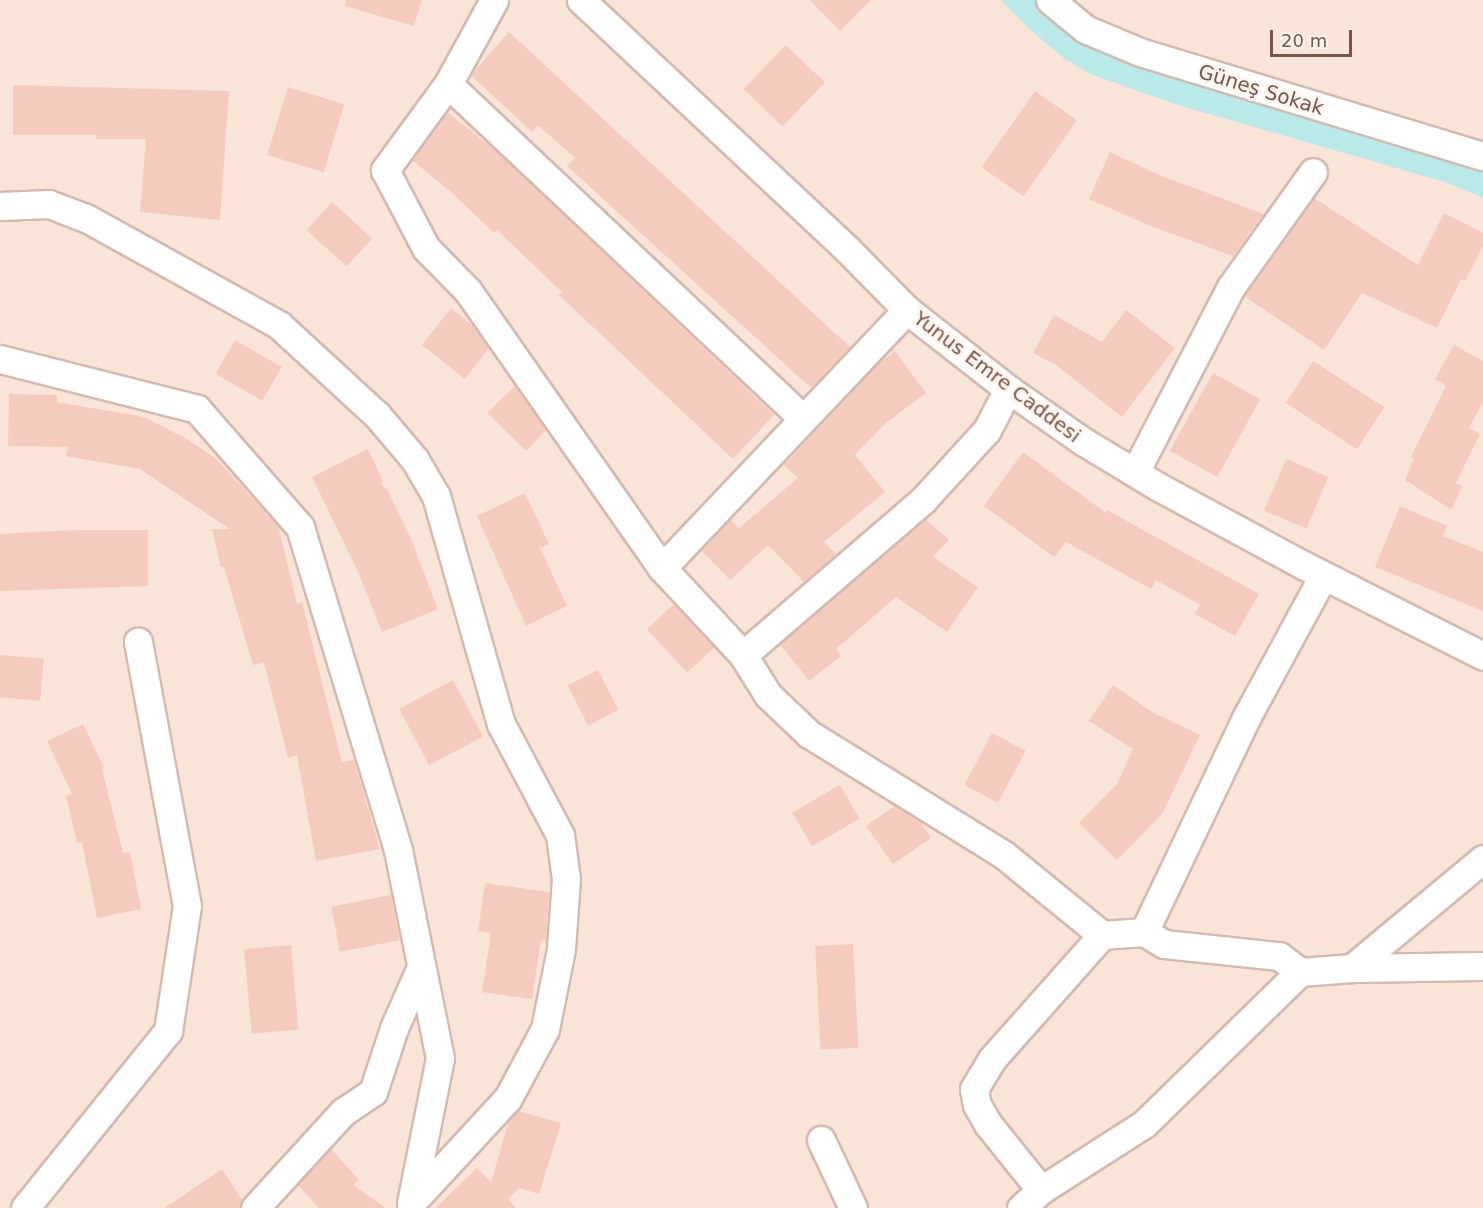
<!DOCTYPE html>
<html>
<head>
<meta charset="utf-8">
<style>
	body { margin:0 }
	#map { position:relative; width:1483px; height:1208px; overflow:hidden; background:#fef2e8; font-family:"DejaVu Sans",sans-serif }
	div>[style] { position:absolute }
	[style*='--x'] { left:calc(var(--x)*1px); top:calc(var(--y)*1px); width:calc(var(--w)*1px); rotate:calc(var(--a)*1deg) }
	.residential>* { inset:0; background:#f8e5d8; transform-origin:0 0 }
	.water>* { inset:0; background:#bae9e9 }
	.building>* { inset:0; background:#f5cbbd; transform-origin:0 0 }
	.roads { filter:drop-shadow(2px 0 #d4baaf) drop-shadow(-2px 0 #d4baaf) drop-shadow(0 2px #d4baaf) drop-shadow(0 -2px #d4baaf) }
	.minor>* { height:27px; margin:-13.5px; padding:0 13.5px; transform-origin:13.5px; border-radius:13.5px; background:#fff }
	span { translate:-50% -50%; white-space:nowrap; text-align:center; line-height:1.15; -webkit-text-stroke:6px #fff6f0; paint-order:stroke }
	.street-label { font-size:20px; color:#7a5349 }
	.scale { position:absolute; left:1270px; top:30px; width:82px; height:27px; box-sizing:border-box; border:3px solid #7a5349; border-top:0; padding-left:8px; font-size:18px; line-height:21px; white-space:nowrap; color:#7a5349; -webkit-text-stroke:4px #fff6f0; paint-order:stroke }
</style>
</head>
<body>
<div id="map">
	<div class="residential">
		<i style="left:0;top:0;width:1483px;height:1208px"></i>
	</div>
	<div class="water">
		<i style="clip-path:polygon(1001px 0,1036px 0,1066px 31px,1124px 58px,1325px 123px,1469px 163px,1483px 169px,1483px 198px,1448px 183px,1178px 105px,1090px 74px,1065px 59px,1036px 35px)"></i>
	</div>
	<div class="building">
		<i style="clip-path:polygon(346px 0,422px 0,414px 26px,345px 6px)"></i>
		<i style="clip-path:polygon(810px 0,871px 0,840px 31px)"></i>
		<i style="clip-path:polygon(509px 32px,850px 347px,811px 388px,567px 166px,575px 158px,538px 125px,532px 132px,471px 75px)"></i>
		<i style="left:786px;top:45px;width:54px;height:61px;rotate:44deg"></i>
		<i style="clip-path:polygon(13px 85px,229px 91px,220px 220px,140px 212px,146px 139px,96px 139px,96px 135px,13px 135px)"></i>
		<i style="left:288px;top:87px;width:59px;height:71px;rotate:17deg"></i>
		<i style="left:1035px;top:91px;width:51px;height:93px;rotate:35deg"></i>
		<i style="clip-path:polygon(447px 112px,501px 155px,774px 415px,733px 459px,559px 295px,562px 292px,497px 230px,494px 233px,451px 192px,412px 160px)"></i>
		<i style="clip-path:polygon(1110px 152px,1159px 175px,1264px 214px,1233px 256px,1148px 225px,1089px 199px)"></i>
		<i style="clip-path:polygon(1314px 198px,1418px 265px,1444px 213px,1483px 233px,1483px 246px,1465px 281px,1461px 279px,1437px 328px,1362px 293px,1324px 350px,1244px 296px)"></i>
		<i style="left:332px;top:202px;width:54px;height:38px;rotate:42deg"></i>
		<i style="clip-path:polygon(451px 308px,473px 326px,489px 348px,465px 379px,422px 345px)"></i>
		<i style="clip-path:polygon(1126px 310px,1175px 348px,1122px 417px,1056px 365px,1033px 353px,1054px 315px,1102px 342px)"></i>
		<i style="left:235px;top:340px;width:54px;height:39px;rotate:30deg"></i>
		<i style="clip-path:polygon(1454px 345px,1483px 361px,1483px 402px,1469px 428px,1480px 434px,1456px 483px,1462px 486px,1452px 510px,1405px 480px,1414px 458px,1411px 457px,1446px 386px,1435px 379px)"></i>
		<i style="clip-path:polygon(895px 351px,926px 393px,886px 423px,855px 455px,885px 492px,824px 542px,836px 554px,804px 582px,768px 545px,730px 580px,701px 550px,730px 519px,739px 528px,798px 478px,784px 465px,877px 365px)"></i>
		<i style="left:1313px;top:361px;width:85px;height:50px;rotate:33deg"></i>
		<i style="left:1213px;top:373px;width:54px;height:89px;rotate:29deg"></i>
		<i style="clip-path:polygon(515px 386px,546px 430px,526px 451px,487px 413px)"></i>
		<i style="clip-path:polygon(9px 394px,57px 395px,57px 402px,144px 417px,187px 439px,215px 458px,278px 525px,297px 604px,302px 602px,342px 762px,354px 760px,380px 849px,316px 861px,297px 755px,288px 758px,264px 663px,253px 665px,224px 567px,221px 567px,212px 529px,230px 529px,140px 469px,66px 456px,68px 447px,8px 446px)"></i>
		<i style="clip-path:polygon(368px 449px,383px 481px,381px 484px,388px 491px,411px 539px,438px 609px,382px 632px,359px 574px,312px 477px)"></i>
		<i style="clip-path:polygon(1023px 452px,1106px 513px,1107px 510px,1259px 594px,1235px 636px,1195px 614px,1200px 605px,1156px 580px,1151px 589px,1066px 542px,1054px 557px,984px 506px)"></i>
		<i style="left:1286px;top:459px;width:46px;height:56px;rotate:23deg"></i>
		<i style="clip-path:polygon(525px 493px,549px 544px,540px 548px,567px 606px,526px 626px,477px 516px)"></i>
		<i style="clip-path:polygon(1400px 506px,1447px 526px,1443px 536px,1483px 552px,1483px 611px,1375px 567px)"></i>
		<i style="clip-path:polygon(925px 519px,949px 540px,933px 557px,978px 587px,947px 632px,896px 597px,836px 649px,841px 656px,809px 681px,780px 644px)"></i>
		<i style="clip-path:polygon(76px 530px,148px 530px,148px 586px,0 591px,0 534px)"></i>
		<i style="left:674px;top:604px;width:59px;height:37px;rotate:47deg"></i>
		<i style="left:0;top:655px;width:44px;height:42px;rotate:5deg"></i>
		<i style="left:598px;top:670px;width:45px;height:34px;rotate:63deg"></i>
		<i style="left:453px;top:680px;width:64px;height:61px;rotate:62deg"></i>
		<i style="clip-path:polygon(1113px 685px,1152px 712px,1200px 735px,1162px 814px,1117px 860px,1079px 823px,1117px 784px,1133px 749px,1089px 721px)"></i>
		<i style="clip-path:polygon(83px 724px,104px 768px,102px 769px,123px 853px,130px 852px,141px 909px,97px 918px,82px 842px,77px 843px,66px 796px,72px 794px,47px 741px)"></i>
		<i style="left:992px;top:733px;width:38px;height:59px;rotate:28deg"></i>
		<i style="left:840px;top:785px;width:39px;height:55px;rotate:60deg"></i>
		<i style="clip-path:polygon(895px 806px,920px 821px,931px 838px,893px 864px,866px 826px)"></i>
		<i style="clip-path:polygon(485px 883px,549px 892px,546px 941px,541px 940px,532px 999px,482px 992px,491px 933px,478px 931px)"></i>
		<i style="left:391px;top:895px;width:46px;height:61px;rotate:79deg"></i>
		<i style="left:853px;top:944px;width:104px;height:38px;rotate:87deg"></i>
		<i style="left:291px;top:945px;width:85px;height:47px;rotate:85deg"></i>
		<i style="clip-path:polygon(518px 1111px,561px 1123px,539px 1194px,519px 1188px,508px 1199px,516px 1208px,436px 1208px,477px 1168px,491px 1182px,509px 1120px)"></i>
		<i style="clip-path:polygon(331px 1149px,359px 1180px,353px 1185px,386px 1208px,319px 1208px,298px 1185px)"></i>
		<i style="clip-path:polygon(222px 1169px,242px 1200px,240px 1208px,165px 1208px)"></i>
	</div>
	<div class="roads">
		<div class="minor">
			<i style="--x:494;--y:0;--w:96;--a:118.7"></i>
			<i style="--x:448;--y:84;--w:107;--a:126.2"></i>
			<i style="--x:385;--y:170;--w:88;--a:62.3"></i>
			<i style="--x:426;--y:248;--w:60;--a:45.7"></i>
			<i style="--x:468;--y:291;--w:338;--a:55"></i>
			<i style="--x:662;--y:568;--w:119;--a:47"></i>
			<i style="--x:743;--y:655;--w:47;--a:58"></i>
			<i style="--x:768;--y:695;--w:57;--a:43.6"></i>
			<i style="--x:809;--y:734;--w:229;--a:31.8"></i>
			<i style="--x:1004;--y:855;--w:127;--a:39.2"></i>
			<i style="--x:1102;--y:935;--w:42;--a:-4.1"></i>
			<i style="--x:1144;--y:932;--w:23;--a:31"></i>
			<i style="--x:1164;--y:944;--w:116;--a:6"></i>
			<i style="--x:1279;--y:956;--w:26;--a:37"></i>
			<i style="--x:581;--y:0;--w:363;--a:43.1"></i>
			<i style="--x:846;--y:248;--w:87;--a:45.5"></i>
			<i style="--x:907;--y:310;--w:128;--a:38"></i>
			<i style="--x:1008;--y:389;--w:93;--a:34.9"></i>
			<i style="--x:1084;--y:442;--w:85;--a:31.1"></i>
			<i style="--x:1157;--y:486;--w:168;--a:28.4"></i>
			<i style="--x:1305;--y:566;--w:199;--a:26.8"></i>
			<i style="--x:1050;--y:0;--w:45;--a:39.6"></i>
			<i style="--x:1085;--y:29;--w:60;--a:22.7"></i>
			<i style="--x:1140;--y:52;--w:358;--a:16.9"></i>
			<i style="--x:448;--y:84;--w:487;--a:43.3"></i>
			<i style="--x:0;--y:206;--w:49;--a:-2.3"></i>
			<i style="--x:49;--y:204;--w:42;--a:21"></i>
			<i style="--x:88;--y:219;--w:218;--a:29"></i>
			<i style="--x:279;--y:325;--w:133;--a:42.6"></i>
			<i style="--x:377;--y:415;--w:59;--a:49.8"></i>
			<i style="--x:415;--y:460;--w:42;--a:59.7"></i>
			<i style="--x:436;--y:496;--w:237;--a:74.1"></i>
			<i style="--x:501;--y:724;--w:126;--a:62"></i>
			<i style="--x:560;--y:835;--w:44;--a:82.2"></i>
			<i style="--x:566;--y:879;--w:70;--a:94.1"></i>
			<i style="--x:561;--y:949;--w:82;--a:101.3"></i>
			<i style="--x:545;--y:1029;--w:78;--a:118.2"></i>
			<i style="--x:508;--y:1098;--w:143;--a:132.7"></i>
			<i style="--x:0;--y:359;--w:203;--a:14.2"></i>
			<i style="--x:197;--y:409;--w:157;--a:48.9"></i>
			<i style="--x:300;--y:527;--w:338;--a:73.1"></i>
			<i style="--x:398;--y:850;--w:212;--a:78.6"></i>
			<i style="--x:440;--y:1058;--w:148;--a:101.3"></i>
			<i style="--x:1135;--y:472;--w:208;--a:-62.6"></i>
			<i style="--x:1231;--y:287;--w:141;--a:-54.5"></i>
			<i style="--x:662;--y:568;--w:356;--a:-46.5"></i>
			<i style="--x:743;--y:655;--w:238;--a:-40.7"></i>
			<i style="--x:923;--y:500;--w:95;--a:-47.6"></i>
			<i style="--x:987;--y:430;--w:46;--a:-62.9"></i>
			<i style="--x:1144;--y:932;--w:237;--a:-64.5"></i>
			<i style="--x:1246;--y:718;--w:162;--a:-61.5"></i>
			<i style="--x:1352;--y:968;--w:170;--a:-39.8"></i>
			<i style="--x:821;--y:1140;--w:75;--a:64.8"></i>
			<i style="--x:1041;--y:1190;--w:85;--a:-128.8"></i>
			<i style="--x:988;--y:1124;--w:22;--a:-120"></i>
			<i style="--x:977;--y:1105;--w:16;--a:-101"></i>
			<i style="--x:974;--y:1089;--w:35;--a:-59"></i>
			<i style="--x:992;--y:1059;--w:166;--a:-48.4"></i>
			<i style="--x:25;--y:1208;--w:228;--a:-51.1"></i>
			<i style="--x:168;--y:1031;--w:126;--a:-81.4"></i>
			<i style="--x:187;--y:906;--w:269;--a:-100.5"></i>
			<i style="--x:255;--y:1208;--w:130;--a:-47.5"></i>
			<i style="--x:343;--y:1112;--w:36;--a:-34"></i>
			<i style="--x:373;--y:1092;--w:67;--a:-71.8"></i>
			<i style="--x:394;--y:1028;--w:67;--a:-66.1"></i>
			<i style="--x:1021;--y:1208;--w:27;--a:-42"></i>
			<i style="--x:1041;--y:1190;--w:122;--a:-32.7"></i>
			<i style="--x:1144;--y:1124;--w:218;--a:-44.3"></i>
			<i style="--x:1300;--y:972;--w:52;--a:-4.4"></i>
			<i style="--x:1352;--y:968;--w:131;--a:-0.9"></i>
		</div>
	</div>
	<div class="street-label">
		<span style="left:1261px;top:90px;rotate:17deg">Güneş Sokak</span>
		<span style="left:997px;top:377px;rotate:37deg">Yunus Emre Caddesi</span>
	</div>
	<div class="scale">20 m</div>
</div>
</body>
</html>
